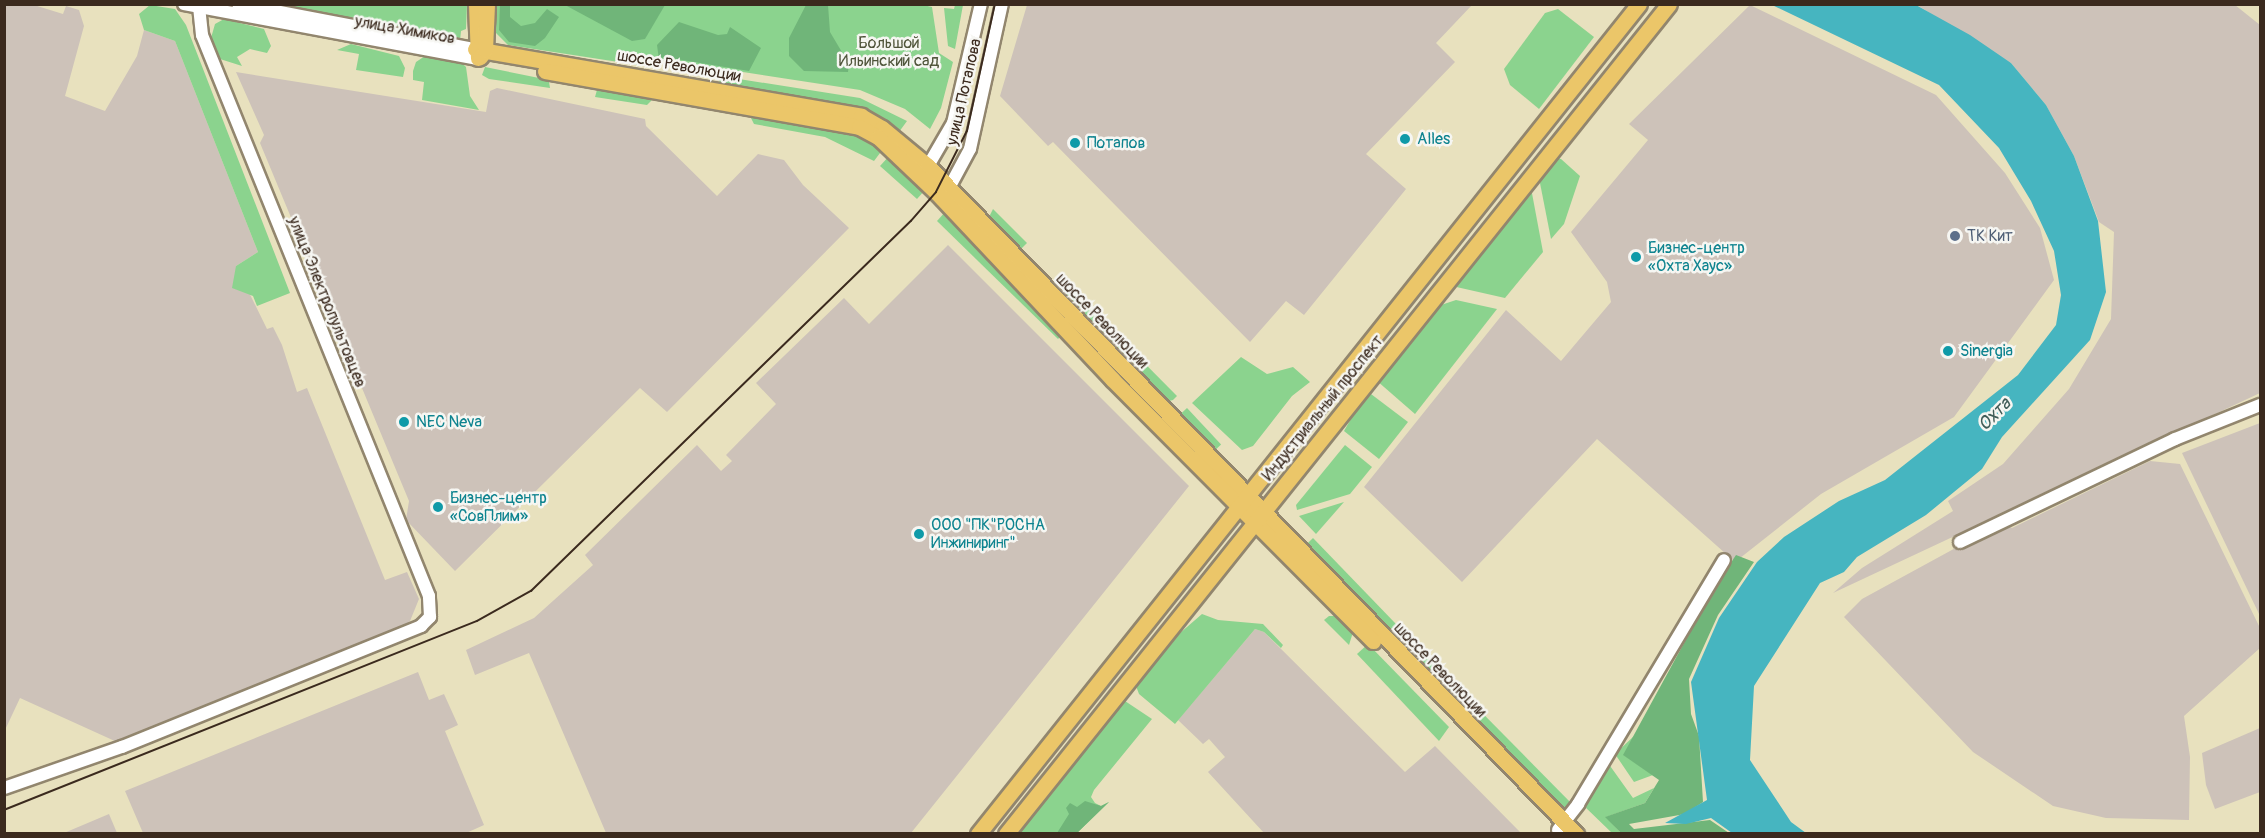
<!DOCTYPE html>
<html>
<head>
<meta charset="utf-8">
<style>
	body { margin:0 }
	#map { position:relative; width:2265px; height:838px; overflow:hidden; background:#e8e1be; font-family:Pangolin,sans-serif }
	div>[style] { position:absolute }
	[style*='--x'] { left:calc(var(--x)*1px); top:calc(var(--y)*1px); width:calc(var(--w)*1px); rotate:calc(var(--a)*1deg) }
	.industrial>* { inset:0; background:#cdc2b9 }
	.green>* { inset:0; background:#8bd38e; transform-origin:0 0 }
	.forest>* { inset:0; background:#70b579 }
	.water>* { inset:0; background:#46b5c0 }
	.roads { filter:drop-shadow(2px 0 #92866e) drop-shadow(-2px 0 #92866e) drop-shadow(0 2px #92866e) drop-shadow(0 -2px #92866e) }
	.minor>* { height:12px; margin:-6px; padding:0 6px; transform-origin:6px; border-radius:6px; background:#fff }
	.major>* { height:15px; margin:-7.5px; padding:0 7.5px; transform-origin:7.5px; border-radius:7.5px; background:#ebc669 }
	.tram>* { height:1.5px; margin:-0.75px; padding:0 0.75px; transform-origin:0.75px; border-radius:0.75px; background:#3b2a1e }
	.dots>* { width:16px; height:16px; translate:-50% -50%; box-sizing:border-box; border:3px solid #f6f6f2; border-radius:50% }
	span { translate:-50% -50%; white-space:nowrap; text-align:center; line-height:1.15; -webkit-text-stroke:5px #f6f6f2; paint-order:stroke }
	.street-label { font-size:16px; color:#3b2a1e }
	.park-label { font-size:16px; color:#4f543a }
	.culture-label { font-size:16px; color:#0d838f }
	.left { translate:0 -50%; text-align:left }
	.service-label { font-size:16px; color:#4e5e75 }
	.water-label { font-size:18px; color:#3f5b57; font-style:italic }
	.frame { position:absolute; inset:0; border:6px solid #3b2a1e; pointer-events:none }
</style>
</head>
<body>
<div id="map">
	<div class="industrial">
		<i style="clip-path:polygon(5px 5px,34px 5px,63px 14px,66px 6px,79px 10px,84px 26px,65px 96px,105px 111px,137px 56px,144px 30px,175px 41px,258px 252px,236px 266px,267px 329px,273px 327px,282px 345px,297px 392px,307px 388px,385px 580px,407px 572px,419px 599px,410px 621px,392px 637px,117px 742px,20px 698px,5px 730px)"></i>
		<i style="clip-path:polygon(1027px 5px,1027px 4px,1472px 5px,1436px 43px,1455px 62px,1366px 154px,1406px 189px,1304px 315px,1286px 301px,1250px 342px,1053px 142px,1048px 146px,1000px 96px)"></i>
		<i style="clip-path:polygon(1750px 5px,1936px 95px,2005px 173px,2040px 228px,2054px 280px,1954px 417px,1821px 494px,1735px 562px,1597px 439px,1462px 582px,1364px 487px,1506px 310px,1561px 361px,1611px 302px,1607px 282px,1571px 232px,1648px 140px,1629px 124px)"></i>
		<i style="clip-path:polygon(1917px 5px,2235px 5px,2260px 25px,2260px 393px,1833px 593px,1862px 568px,1953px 511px,1948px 501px,2003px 464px,2069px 389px,2111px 319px,2114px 232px,2099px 222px,2074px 156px,2046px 105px,2011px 63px)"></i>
		<i style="clip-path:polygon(236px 72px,486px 112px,490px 91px,497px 88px,645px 119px,646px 126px,717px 196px,758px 154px,784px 160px,803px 185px,849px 228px,667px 412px,640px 388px,455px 571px,406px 520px,409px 501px,260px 143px,264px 135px)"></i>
		<i style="clip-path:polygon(948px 245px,1189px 486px,911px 833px,606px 833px,529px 653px,475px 675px,466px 650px,534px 618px,593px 565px,585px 555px,697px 445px,721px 471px,732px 461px,726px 455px,776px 404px,756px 383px,844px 298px,869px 324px)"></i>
		<i style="clip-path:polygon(2260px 423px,2260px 616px,2182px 453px)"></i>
		<i style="clip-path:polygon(2150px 461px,2180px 464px,2260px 628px,2260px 648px,2184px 716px,2190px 757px,2189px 820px,2106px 818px,2053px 806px,1973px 752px,1844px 617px,1862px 599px,1961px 545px,2006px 525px,2012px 528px)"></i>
		<i style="clip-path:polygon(1255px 629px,1264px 632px,1405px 772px,1435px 746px,1521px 833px,1264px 833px,1208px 772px,1225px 757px,1209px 739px,1203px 744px,1178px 720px)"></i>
		<i style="clip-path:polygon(418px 672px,429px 700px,444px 694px,458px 725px,445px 731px,484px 825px,464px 834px,143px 833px,125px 791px)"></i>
		<i style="clip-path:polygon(2260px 728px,2260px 792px,2215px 809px,2206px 785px,2202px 753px)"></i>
		<i style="clip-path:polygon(109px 814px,117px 833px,64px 833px)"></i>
	</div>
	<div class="green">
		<i style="clip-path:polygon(150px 5px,175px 9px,186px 25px,290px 293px,257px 306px,253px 296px,232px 288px,236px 266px,258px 252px,175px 41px,144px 30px,139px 14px)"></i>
		<i style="clip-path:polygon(268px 5px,467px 5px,466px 29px,461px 31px,460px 41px)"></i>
		<i style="clip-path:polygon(496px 5px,923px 5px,932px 7px,939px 53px,953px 62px,941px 108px,930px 129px,905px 109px,860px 90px,665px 60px,651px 67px,508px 45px,496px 33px)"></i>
		<i style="clip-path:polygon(955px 5px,963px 5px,955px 49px,948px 46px,944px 8px,954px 9px)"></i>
		<i style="clip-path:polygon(1558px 9px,1594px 37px,1539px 109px,1510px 85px,1504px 69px,1545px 13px)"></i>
		<i style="clip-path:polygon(224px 19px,264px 29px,271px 46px,267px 53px,250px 49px,237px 57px,242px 66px,220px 59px,211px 38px,215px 24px)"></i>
		<i style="clip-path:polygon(351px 44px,399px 56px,405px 68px,403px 77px,356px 70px,359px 54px,337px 50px)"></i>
		<i style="clip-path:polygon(425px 56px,460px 61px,466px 67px,470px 96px,479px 110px,422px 100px,424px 82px,413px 80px,413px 71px,416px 62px)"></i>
		<i style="clip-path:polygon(485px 67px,539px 78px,549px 82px,550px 88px,489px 79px,482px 75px)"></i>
		<i style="clip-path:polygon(720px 76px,860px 98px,907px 121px,899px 132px,860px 110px,719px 85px)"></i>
		<i style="clip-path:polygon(606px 88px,656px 96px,647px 105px,595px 97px,597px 90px)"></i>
		<i style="clip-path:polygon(748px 112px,856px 133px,883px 149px,874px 161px,825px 137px,754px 124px)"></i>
		<i style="clip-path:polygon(890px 155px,925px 190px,917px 199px,880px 166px)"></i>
		<i style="clip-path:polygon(1555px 158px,1561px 159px,1580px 176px,1564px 224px,1551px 239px,1539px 178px)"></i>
		<i style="clip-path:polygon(1531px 188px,1543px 252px,1505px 298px,1452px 286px)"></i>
		<i style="clip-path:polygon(993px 209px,1027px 243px,1021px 249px,988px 219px)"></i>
		<i style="clip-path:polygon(946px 211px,1062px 335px,1058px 339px,937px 221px)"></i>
		<i style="clip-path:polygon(1067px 285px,1177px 396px,1173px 400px,1169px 401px,1129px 366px,1067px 302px,1061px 291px)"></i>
		<i style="clip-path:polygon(1456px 300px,1497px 309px,1415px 414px,1376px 380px,1435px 307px)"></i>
		<i style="clip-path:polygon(1241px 357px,1267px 374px,1293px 367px,1310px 382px,1292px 396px,1253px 446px,1242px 450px,1192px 403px)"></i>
		<i style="clip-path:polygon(1367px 391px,1408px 422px,1379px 459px,1344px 431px)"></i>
		<i style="left:1187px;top:408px;width:50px;height:9px;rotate:47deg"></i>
		<i style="clip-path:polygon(1345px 445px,1372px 467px,1350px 494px,1297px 510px,1296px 505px)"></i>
		<i style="clip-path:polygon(1344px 502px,1316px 534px,1299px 516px)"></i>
		<i style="left:1313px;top:538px;width:141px;height:10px;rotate:46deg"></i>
		<i style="clip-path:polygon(1202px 614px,1218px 620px,1263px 624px,1283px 645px,1281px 648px,1264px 632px,1255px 629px,1175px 724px,1139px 694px,1136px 686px,1172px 640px)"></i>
		<i style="clip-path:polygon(1329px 616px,1337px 616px,1354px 629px,1349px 645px,1324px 620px)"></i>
		<i style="clip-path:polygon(1368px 644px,1449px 727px,1439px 741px,1357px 654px)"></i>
		<i style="clip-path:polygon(1422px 652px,1574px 806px,1558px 808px,1421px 667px)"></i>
		<i style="clip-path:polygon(1125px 701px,1152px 719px,1094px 790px,1091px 797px,1095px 803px,1101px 806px,1109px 802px,1077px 833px,1018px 834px)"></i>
		<i style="clip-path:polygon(1634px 736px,1624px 755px,1653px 775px,1634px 782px,1615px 754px)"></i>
		<i style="clip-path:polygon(1608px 763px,1633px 798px,1654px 788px,1645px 803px,1606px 817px,1621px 833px,1612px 833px,1583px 805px)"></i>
	</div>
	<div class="forest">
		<i style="clip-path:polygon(500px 5px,510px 5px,510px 17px,521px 26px,535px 23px,547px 9px,559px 17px,545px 38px,535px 46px,509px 42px,499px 30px)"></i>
		<i style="clip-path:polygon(565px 5px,565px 4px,665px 5px,645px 39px,632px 41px)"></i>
		<i style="clip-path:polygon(806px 5px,828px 5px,830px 32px,849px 64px,848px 72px,804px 71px,789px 56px,789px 38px)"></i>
		<i style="clip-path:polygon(679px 22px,718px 35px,727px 34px,730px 27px,761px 48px,749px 71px,664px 57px,659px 60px,657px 45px)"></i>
		<i style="clip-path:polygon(1736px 555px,1754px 562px,1718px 615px,1689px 679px,1691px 714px,1699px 736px,1703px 802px,1685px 814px,1629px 824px,1634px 829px,1710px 820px,1729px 833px,1621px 833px,1605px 817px,1645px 803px,1659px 780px,1623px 755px,1714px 588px)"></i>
		<i style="clip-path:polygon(1085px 801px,1101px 806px,1109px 802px,1077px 833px,1057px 833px,1069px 814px,1066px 808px,1070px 803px,1077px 807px)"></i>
	</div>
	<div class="water">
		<i style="clip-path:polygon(1772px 5px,1916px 5px,1970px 35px,2011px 63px,2046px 105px,2074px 156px,2098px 221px,2106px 292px,2090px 340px,2002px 437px,1982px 469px,1926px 515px,1857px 557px,1844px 572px,1820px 583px,1754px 686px,1750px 760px,1791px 822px,1806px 833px,1732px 833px,1711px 818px,1686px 824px,1665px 823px,1707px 800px,1691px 682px,1719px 618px,1757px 562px,1784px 537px,1839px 501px,1885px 480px,2018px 375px,2056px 325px,2061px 295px,2054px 251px,2031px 201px,1999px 148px,1939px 85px)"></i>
	</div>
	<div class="roads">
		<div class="minor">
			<i style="--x:184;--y:4;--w:299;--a:10.6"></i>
			<i style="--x:238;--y:4;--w:241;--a:10.8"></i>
			<i style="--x:928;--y:166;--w:50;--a:-59.8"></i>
			<i style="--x:953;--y:123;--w:122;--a:-76.8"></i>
			<i style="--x:949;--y:188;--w:44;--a:-61.7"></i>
			<i style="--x:970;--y:149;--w:148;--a:-77.6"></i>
			<i style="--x:1960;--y:542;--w:238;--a:-25.6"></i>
			<i style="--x:2175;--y:439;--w:92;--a:-21.8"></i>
			<i style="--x:4;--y:788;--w:125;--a:-19.2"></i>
			<i style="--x:122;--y:747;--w:323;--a:-22"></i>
			<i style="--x:421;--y:626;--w:13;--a:-45"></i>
			<i style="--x:430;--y:617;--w:21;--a:-93"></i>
			<i style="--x:429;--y:596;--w:605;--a:-112.03"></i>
			<i style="--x:202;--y:35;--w:31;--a:-96"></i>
			<i style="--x:1558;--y:830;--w:33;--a:-52"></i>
			<i style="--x:1578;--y:804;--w:284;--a:-59.1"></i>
		</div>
		<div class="major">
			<i style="--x:476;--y:4;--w:54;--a:87.9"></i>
			<i style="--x:475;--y:49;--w:392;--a:9.8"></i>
			<i style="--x:861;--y:116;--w:24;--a:30"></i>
			<i style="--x:882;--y:128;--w:60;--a:39.6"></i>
			<i style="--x:928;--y:166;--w:931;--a:45.87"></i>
			<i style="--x:480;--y:57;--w:9;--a:-54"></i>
			<i style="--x:485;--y:50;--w:46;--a:-87.5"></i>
			<i style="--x:545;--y:71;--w:319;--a:10.1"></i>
			<i style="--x:859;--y:127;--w:21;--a:28"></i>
			<i style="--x:878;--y:137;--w:80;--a:43.5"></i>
			<i style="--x:936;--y:192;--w:257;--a:46.7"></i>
			<i style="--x:1112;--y:379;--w:370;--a:45.1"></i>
			<i style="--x:978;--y:834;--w:1061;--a:-51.47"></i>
			<i style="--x:1006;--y:834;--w:1062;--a:-51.38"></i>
		</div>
	</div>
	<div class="tram">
		<i style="--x:4;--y:810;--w:509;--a:-21.78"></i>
		<i style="--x:477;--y:621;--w:62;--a:-29.1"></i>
		<i style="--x:531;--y:591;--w:530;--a:-44.24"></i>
		<i style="--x:911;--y:221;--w:38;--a:-49"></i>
		<i style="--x:936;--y:192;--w:68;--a:-63.1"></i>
		<i style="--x:967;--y:131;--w:130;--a:-77.6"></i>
	</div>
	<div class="dots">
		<i style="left:1405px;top:139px;background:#0f9aa8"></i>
		<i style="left:1075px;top:143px;background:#0f9aa8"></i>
		<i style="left:1955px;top:236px;background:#5c6f8a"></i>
		<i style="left:1636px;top:257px;background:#0f9aa8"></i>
		<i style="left:1948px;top:351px;background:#0f9aa8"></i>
		<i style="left:404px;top:422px;background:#0f9aa8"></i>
		<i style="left:438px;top:507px;background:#0f9aa8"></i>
		<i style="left:919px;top:534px;background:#0f9aa8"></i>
	</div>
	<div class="street-label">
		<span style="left:405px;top:30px;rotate:10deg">улица Химиков</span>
		<span style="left:679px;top:66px;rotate:10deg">шоссе Революции</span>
		<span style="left:964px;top:92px;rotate:-77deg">улица Потапова</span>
		<span style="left:327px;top:302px;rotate:68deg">улица Электропультовцев</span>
		<span style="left:1102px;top:321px;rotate:46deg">шоссе Революции</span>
		<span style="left:1323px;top:408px;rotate:-51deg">Индустриальный проспект</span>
		<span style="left:1440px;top:670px;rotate:46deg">шоссе Революции</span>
	</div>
	<div class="park-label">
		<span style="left:889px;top:52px">Большой<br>Ильинский сад</span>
	</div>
	<div class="culture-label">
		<span class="left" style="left:1417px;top:139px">Alles</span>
		<span class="left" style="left:1087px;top:143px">Потапов</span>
		<span class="left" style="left:1648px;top:257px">Бизнес-центр<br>«Охта Хаус»</span>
		<span class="left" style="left:1960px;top:351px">Sinergia</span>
		<span class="left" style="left:416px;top:422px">NEC Neva</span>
		<span class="left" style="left:450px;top:507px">Бизнес-центр<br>«СовПлим»</span>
		<span class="left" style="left:931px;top:534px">ООО "ПК"РОСНА<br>Инжиниринг"</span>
	</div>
	<div class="service-label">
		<span class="left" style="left:1967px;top:236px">ТК Кит</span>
	</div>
	<div class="water-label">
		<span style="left:1995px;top:415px;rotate:-45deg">Охта</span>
	</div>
	<div class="frame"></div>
</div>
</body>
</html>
